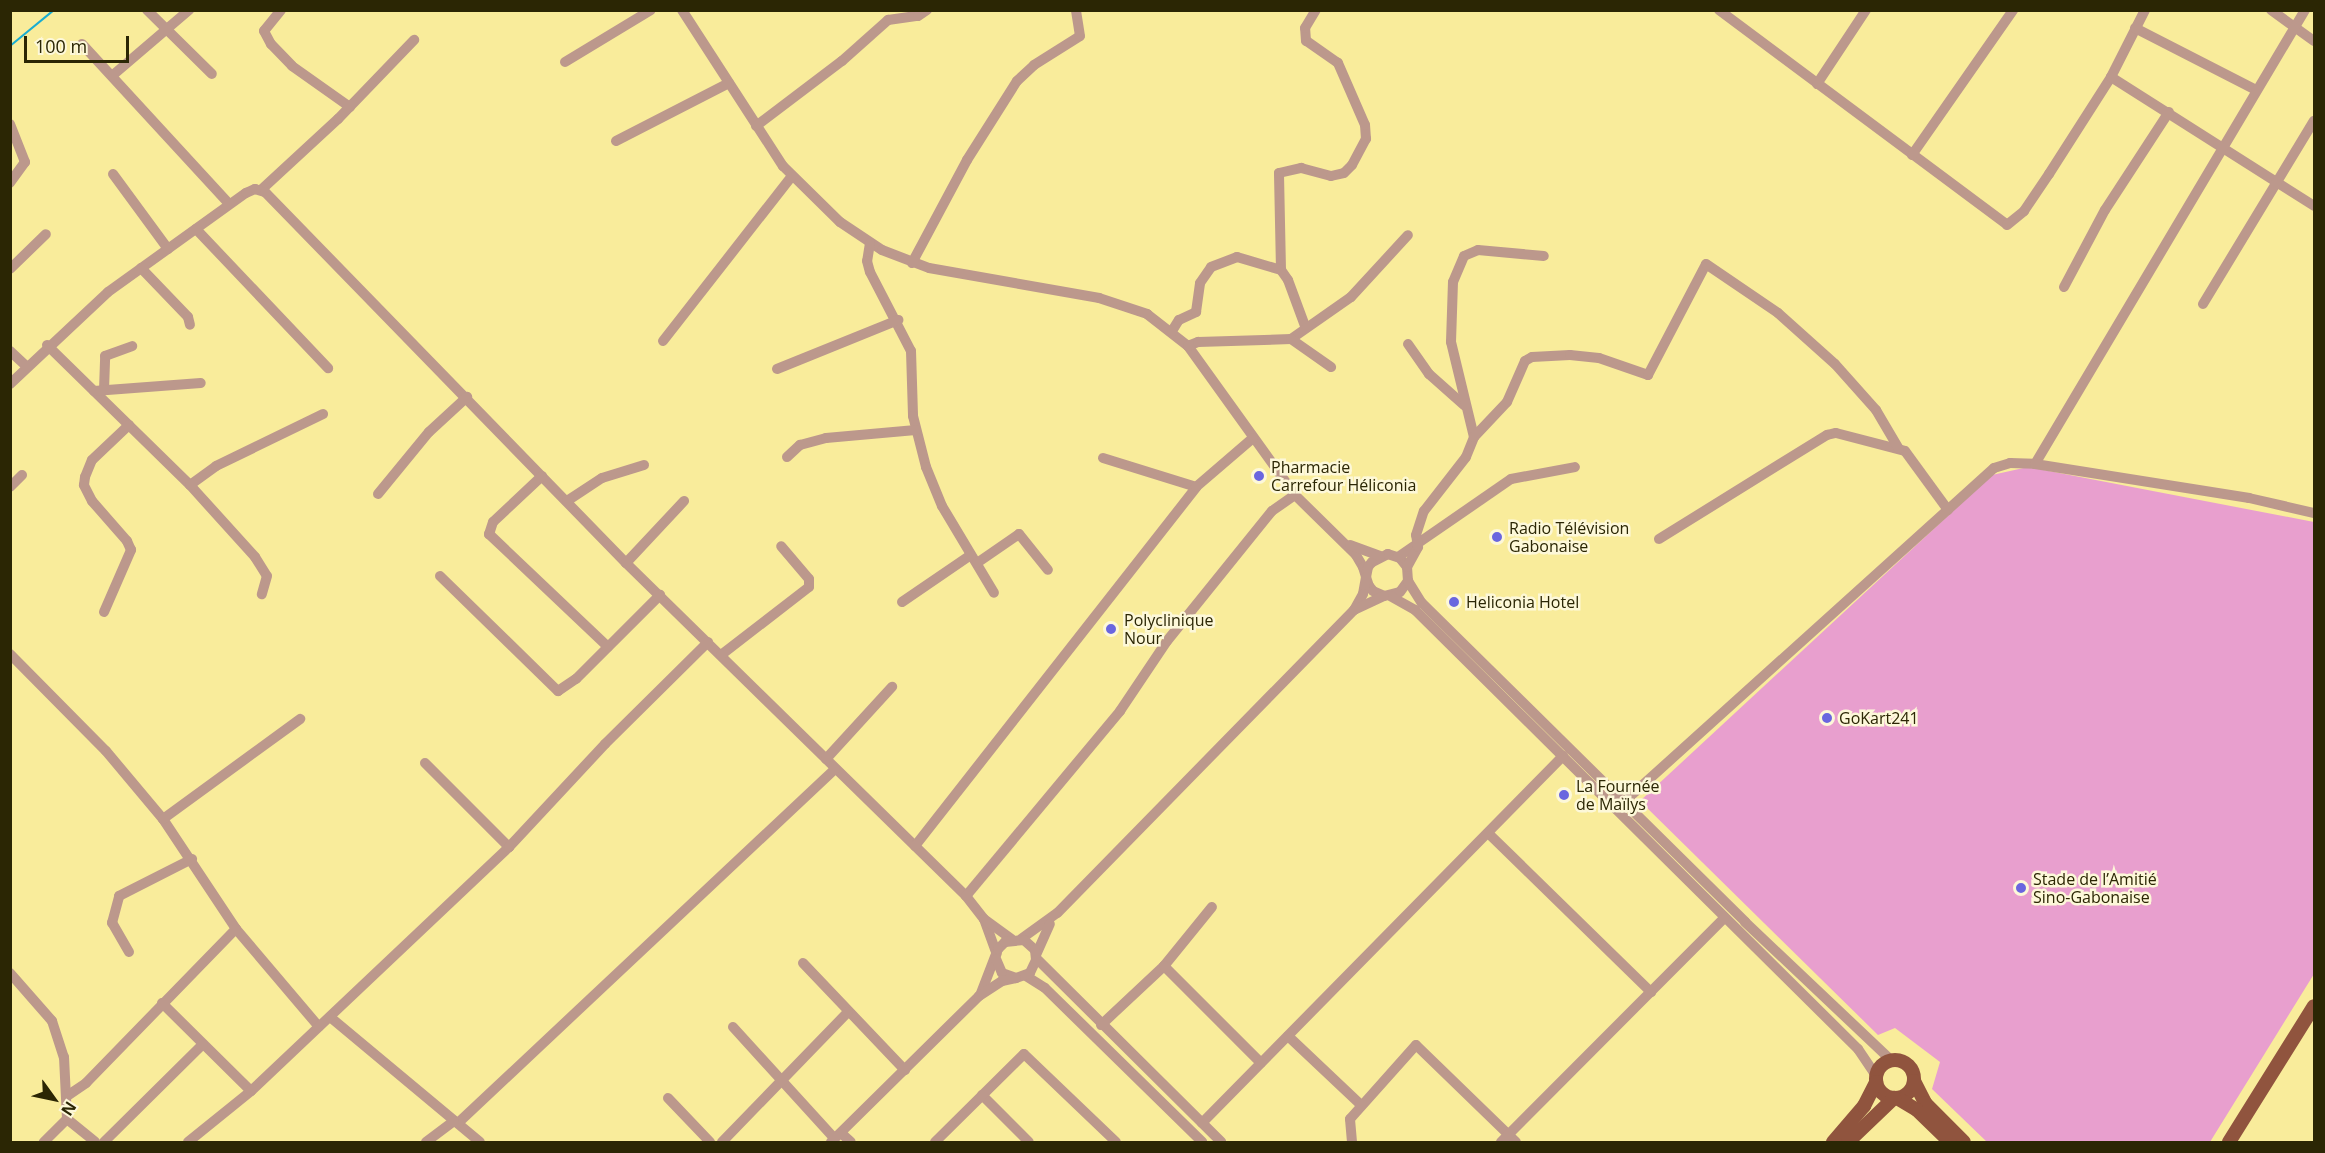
<!DOCTYPE html>
<html>
<head>
<meta charset="utf-8">
<style>
	body { margin:0 }
	#map { position:relative; width:2325px; height:1153px; overflow:hidden; background:#f9ec9b; font-family:"Open Sans",sans-serif }
	div>[style] { position:absolute }
	[style*='--x'] { left:calc(var(--x)*1px); top:calc(var(--y)*1px); width:calc(var(--w)*1px); rotate:calc(var(--a)*1deg) }
	.green>* { inset:0; background:#e89fce }
	.stream>* { height:2px; margin:-1px; padding:0 1px; transform-origin:1px; border-radius:1px; background:#1aadd1 }
	.minor>* { height:10px; margin:-5px; padding:0 5px; transform-origin:5px; border-radius:5px; background:#bc988c }
	.major>* { height:14px; margin:-7px; padding:0 7px; transform-origin:7px; border-radius:7px; background:#90543e }
	.major>.ring { margin:-7px; padding:0; box-sizing:content-box; background:none; border:14px solid #90543e; border-radius:50% }
	.dots>* { width:16px; height:16px; translate:-50% -50%; box-sizing:border-box; border:3px solid #fdf8d9; border-radius:50% }
	span { translate:-50% -50%; white-space:nowrap; text-align:center; line-height:1.15; -webkit-text-stroke:5px #fdf8d9; paint-order:stroke }
	.poi-label { font-size:16px; color:#2b2604 }
	.left { translate:0 -50%; text-align:left }
	.frame { position:absolute; inset:0; border:12px solid #2b2604; pointer-events:none }
	.north { position:absolute; left:24px; top:1069px; width:60px; height:60px; -webkit-text-stroke:4px #fdf8d9; paint-order:stroke; rotate:123deg; font-size:16px; font-weight:700; line-height:24px; text-align:center; color:#2b2604 }
	.north::after { content:''; display:block; margin:auto; width:21px; height:27px; background:#2b2604; clip-path:polygon(50% 0,100% 100%,50% 72%,0 100%) }
	.scale { position:absolute; left:24px; top:36px; width:105px; height:27px; box-sizing:border-box; border:3px solid #2b2604; border-top:0; padding-left:8px; font-size:18px; line-height:21px; white-space:nowrap; color:#2b2604; -webkit-text-stroke:4px #fdf8d9; paint-order:stroke }
</style>
</head>
<body>
<div id="map">
	<div class="green">
		<i style="clip-path:polygon(2028px 467px,2314px 522px,2314px 974px,2210px 1142px,1987px 1142px,1932px 1089px,1940px 1062px,1895px 1028px,1878px 1035px,1640px 801px,1992px 475px)"></i>
	</div>
	<div class="stream">
		<i style="--x:10;--y:46;--w:57;--a:-39.3"></i>
	</div>
	<div class="minor">
		<i style="--x:147;--y:10;--w:91;--a:44.6"></i>
		<i style="--x:281;--y:10;--w:27;--a:129"></i>
		<i style="--x:264;--y:31;--w:15;--a:62"></i>
		<i style="--x:271;--y:44;--w:30;--a:46"></i>
		<i style="--x:292;--y:66;--w:71;--a:35.3"></i>
		<i style="--x:682;--y:10;--w:186;--a:57.1"></i>
		<i style="--x:783;--y:166;--w:80;--a:44.5"></i>
		<i style="--x:840;--y:222;--w:50;--a:33.7"></i>
		<i style="--x:882;--y:250;--w:50;--a:21"></i>
		<i style="--x:929;--y:268;--w:173;--a:10"></i>
		<i style="--x:1099;--y:298;--w:51;--a:18.4"></i>
		<i style="--x:1147;--y:314;--w:52;--a:38"></i>
		<i style="--x:1188;--y:346;--w:183;--a:54.3"></i>
		<i style="--x:1295;--y:495;--w:86;--a:44.5"></i>
		<i style="--x:1356;--y:555;--w:14;--a:60"></i>
		<i style="--x:1363;--y:567;--w:10;--a:73"></i>
		<i style="--x:1366;--y:577;--w:9;--a:72"></i>
		<i style="--x:1369;--y:586;--w:6;--a:51"></i>
		<i style="--x:1373;--y:591;--w:12;--a:24"></i>
		<i style="--x:1384;--y:596;--w:16;--a:-14"></i>
		<i style="--x:1400;--y:592;--w:14;--a:-54"></i>
		<i style="--x:1408;--y:581;--w:14;--a:-94"></i>
		<i style="--x:1407;--y:567;--w:11;--a:-128"></i>
		<i style="--x:1400;--y:558;--w:13;--a:-162"></i>
		<i style="--x:1388;--y:554;--w:18;--a:153"></i>
		<i style="--x:1372;--y:562;--w:6;--a:129"></i>
		<i style="--x:1368;--y:567;--w:10;--a:101"></i>
		<i style="--x:1366;--y:577;--w:17;--a:100"></i>
		<i style="--x:1363;--y:594;--w:18;--a:119"></i>
		<i style="--x:1354;--y:610;--w:424;--a:134.4"></i>
		<i style="--x:1057;--y:913;--w:44;--a:144.2"></i>
		<i style="--x:1719;--y:10;--w:359;--a:36.7"></i>
		<i style="--x:2007;--y:225;--w:22;--a:-39"></i>
		<i style="--x:2024;--y:211;--w:45;--a:-56"></i>
		<i style="--x:2049;--y:174;--w:115;--a:-57.4"></i>
		<i style="--x:2111;--y:77;--w:75;--a:-63.1"></i>
		<i style="--x:2271;--y:10;--w:53;--a:35.8"></i>
		<i style="--x:2135;--y:28;--w:136;--a:27.1"></i>
		<i style="--x:82;--y:44;--w:217;--a:47.4"></i>
		<i style="--x:565;--y:62;--w:100;--a:-31.2"></i>
		<i style="--x:113;--y:75;--w:100;--a:-40.5"></i>
		<i style="--x:2111;--y:77;--w:241;--a:32.4"></i>
		<i style="--x:1817;--y:84;--w:89;--a:-56.5"></i>
		<i style="--x:10;--y:124;--w:41;--a:68.5"></i>
		<i style="--x:25;--y:162;--w:26;--a:126"></i>
		<i style="--x:756;--y:126;--w:108;--a:-37.1"></i>
		<i style="--x:842;--y:61;--w:62;--a:-41.7"></i>
		<i style="--x:888;--y:20;--w:30;--a:-8"></i>
		<i style="--x:918;--y:16;--w:11;--a:-34"></i>
		<i style="--x:616;--y:141;--w:127;--a:-27.2"></i>
		<i style="--x:1912;--y:155;--w:177;--a:-55.1"></i>
		<i style="--x:113;--y:174;--w:93;--a:53.7"></i>
		<i style="--x:261;--y:190;--w:105;--a:-42.7"></i>
		<i style="--x:338;--y:119;--w:110;--a:-46.1"></i>
		<i style="--x:196;--y:229;--w:192;--a:46.5"></i>
		<i style="--x:870;--y:243;--w:18;--a:99"></i>
		<i style="--x:867;--y:261;--w:11;--a:75"></i>
		<i style="--x:870;--y:272;--w:89;--a:62.6"></i>
		<i style="--x:911;--y:351;--w:65;--a:88.2"></i>
		<i style="--x:913;--y:416;--w:53;--a:75.7"></i>
		<i style="--x:926;--y:467;--w:42;--a:67.7"></i>
		<i style="--x:942;--y:506;--w:101;--a:59.1"></i>
		<i style="--x:912;--y:263;--w:117;--a:-61.9"></i>
		<i style="--x:967;--y:160;--w:93;--a:-57.7"></i>
		<i style="--x:1017;--y:81;--w:23;--a:-43"></i>
		<i style="--x:1034;--y:65;--w:54;--a:-32.2"></i>
		<i style="--x:1080;--y:36;--w:26;--a:-99"></i>
		<i style="--x:141;--y:268;--w:68;--a:46.2"></i>
		<i style="--x:188;--y:317;--w:8;--a:76"></i>
		<i style="--x:10;--y:269;--w:50;--a:-44.2"></i>
		<i style="--x:2064;--y:287;--w:87;--a:-62"></i>
		<i style="--x:2105;--y:210;--w:117;--a:-56.9"></i>
		<i style="--x:2203;--y:304;--w:214;--a:-58.8"></i>
		<i style="--x:1305;--y:326;--w:49;--a:-110.3"></i>
		<i style="--x:1288;--y:280;--w:12;--a:-125"></i>
		<i style="--x:1281;--y:270;--w:97;--a:-91.2"></i>
		<i style="--x:1279;--y:173;--w:23;--a:-13"></i>
		<i style="--x:1301;--y:168;--w:31;--a:15"></i>
		<i style="--x:1331;--y:176;--w:13;--a:-13"></i>
		<i style="--x:1344;--y:173;--w:11;--a:-45"></i>
		<i style="--x:1352;--y:165;--w:30;--a:-62"></i>
		<i style="--x:1366;--y:139;--w:14;--a:-94"></i>
		<i style="--x:1365;--y:125;--w:68;--a:-113.5"></i>
		<i style="--x:1338;--y:63;--w:39;--a:-145"></i>
		<i style="--x:1306;--y:41;--w:13;--a:-94"></i>
		<i style="--x:1305;--y:28;--w:21;--a:-59"></i>
		<i style="--x:1172;--y:331;--w:13;--a:-58"></i>
		<i style="--x:1179;--y:320;--w:19;--a:-25"></i>
		<i style="--x:1196;--y:312;--w:29;--a:-82"></i>
		<i style="--x:1200;--y:283;--w:19;--a:-55"></i>
		<i style="--x:1211;--y:267;--w:28;--a:-21"></i>
		<i style="--x:1237;--y:257;--w:46;--a:16.5"></i>
		<i style="--x:1291;--y:339;--w:73;--a:-35"></i>
		<i style="--x:1351;--y:297;--w:84;--a:-47.4"></i>
		<i style="--x:663;--y:341;--w:208;--a:-52"></i>
		<i style="--x:1408;--y:344;--w:37;--a:55"></i>
		<i style="--x:1429;--y:374;--w:47;--a:41.5"></i>
		<i style="--x:47;--y:345;--w:200;--a:44.4"></i>
		<i style="--x:190;--y:485;--w:97;--a:47.9"></i>
		<i style="--x:255;--y:557;--w:22;--a:58"></i>
		<i style="--x:267;--y:576;--w:19;--a:106"></i>
		<i style="--x:1188;--y:346;--w:11;--a:-22"></i>
		<i style="--x:1198;--y:342;--w:93;--a:-1.8"></i>
		<i style="--x:1291;--y:339;--w:49;--a:35"></i>
		<i style="--x:10;--y:351;--w:23;--a:43"></i>
		<i style="--x:777;--y:369;--w:131;--a:-22"></i>
		<i style="--x:10;--y:384;--w:134;--a:-43.2"></i>
		<i style="--x:108;--y:292;--w:170;--a:-35.7"></i>
		<i style="--x:246;--y:193;--w:10;--a:-24"></i>
		<i style="--x:255;--y:189;--w:10;--a:17"></i>
		<i style="--x:265;--y:192;--w:518;--a:45.78"></i>
		<i style="--x:626;--y:563;--w:476;--a:44.4"></i>
		<i style="--x:966;--y:896;--w:29;--a:52"></i>
		<i style="--x:984;--y:919;--w:37;--a:70"></i>
		<i style="--x:104;--y:390;--w:34;--a:-88"></i>
		<i style="--x:105;--y:356;--w:29;--a:-20"></i>
		<i style="--x:94;--y:391;--w:107;--a:-4.3"></i>
		<i style="--x:1474;--y:437;--w:98;--a:-103.6"></i>
		<i style="--x:1451;--y:342;--w:60;--a:-88.1"></i>
		<i style="--x:1453;--y:282;--w:28;--a:-67"></i>
		<i style="--x:1464;--y:256;--w:15;--a:-23"></i>
		<i style="--x:1478;--y:250;--w:66;--a:5.2"></i>
		<i style="--x:787;--y:457;--w:18;--a:-43"></i>
		<i style="--x:800;--y:445;--w:27;--a:-15"></i>
		<i style="--x:826;--y:438;--w:90;--a:-5.1"></i>
		<i style="--x:1103;--y:458;--w:97;--a:17.3"></i>
		<i style="--x:2035;--y:464;--w:528;--a:-59.26"></i>
		<i style="--x:542;--y:476;--w:67;--a:136.8"></i>
		<i style="--x:493;--y:522;--w:13;--a:108"></i>
		<i style="--x:489;--y:534;--w:164;--a:43.5"></i>
		<i style="--x:190;--y:485;--w:32;--a:-36"></i>
		<i style="--x:216;--y:466;--w:119;--a:-25.9"></i>
		<i style="--x:10;--y:487;--w:17;--a:-45"></i>
		<i style="--x:378;--y:494;--w:80;--a:-50.6"></i>
		<i style="--x:429;--y:432;--w:52;--a:-42.6"></i>
		<i style="--x:567;--y:501;--w:42;--a:-33.3"></i>
		<i style="--x:602;--y:478;--w:44;--a:-17.2"></i>
		<i style="--x:1659;--y:539;--w:198;--a:-31.8"></i>
		<i style="--x:1827;--y:435;--w:9;--a:-13"></i>
		<i style="--x:1836;--y:433;--w:71;--a:14.6"></i>
		<i style="--x:1905;--y:451;--w:73;--a:53.9"></i>
		<i style="--x:1350;--y:545;--w:32;--a:20"></i>
		<i style="--x:1398;--y:557;--w:137;--a:-34.6"></i>
		<i style="--x:1511;--y:479;--w:65;--a:-10.6"></i>
		<i style="--x:626;--y:563;--w:85;--a:-46.9"></i>
		<i style="--x:977;--y:563;--w:51;--a:-34.6"></i>
		<i style="--x:1019;--y:534;--w:46;--a:51.1"></i>
		<i style="--x:1407;--y:567;--w:23;--a:-61"></i>
		<i style="--x:1418;--y:547;--w:12;--a:-99"></i>
		<i style="--x:1416;--y:535;--w:25;--a:-72"></i>
		<i style="--x:1424;--y:511;--w:68;--a:-52.1"></i>
		<i style="--x:1466;--y:457;--w:22;--a:-68"></i>
		<i style="--x:1474;--y:437;--w:48;--a:-46.7"></i>
		<i style="--x:1507;--y:402;--w:45;--a:-66.3"></i>
		<i style="--x:1525;--y:361;--w:8;--a:-30"></i>
		<i style="--x:1532;--y:357;--w:38;--a:-3"></i>
		<i style="--x:1570;--y:355;--w:29;--a:6"></i>
		<i style="--x:1599;--y:358;--w:52;--a:19.1"></i>
		<i style="--x:1648;--y:375;--w:125;--a:-62.4"></i>
		<i style="--x:1706;--y:264;--w:87;--a:34.2"></i>
		<i style="--x:1778;--y:313;--w:76;--a:41.8"></i>
		<i style="--x:1835;--y:364;--w:62;--a:48.3"></i>
		<i style="--x:1876;--y:410;--w:45;--a:59.5"></i>
		<i style="--x:440;--y:576;--w:165;--a:44.3"></i>
		<i style="--x:558;--y:691;--w:22;--a:-34"></i>
		<i style="--x:576;--y:679;--w:119;--a:-45"></i>
		<i style="--x:1408;--y:581;--w:26;--a:58"></i>
		<i style="--x:1422;--y:603;--w:454;--a:44.6"></i>
		<i style="--x:1745;--y:922;--w:201;--a:43.4"></i>
		<i style="--x:1390;--y:596;--w:29;--a:29"></i>
		<i style="--x:1415;--y:610;--w:624;--a:44.74"></i>
		<i style="--x:1858;--y:1049;--w:32;--a:56"></i>
		<i style="--x:902;--y:602;--w:83;--a:-34.3"></i>
		<i style="--x:1354;--y:610;--w:33;--a:-25"></i>
		<i style="--x:104;--y:612;--w:68;--a:-66.5"></i>
		<i style="--x:131;--y:550;--w:10;--a:-114"></i>
		<i style="--x:127;--y:541;--w:53;--a:-131.2"></i>
		<i style="--x:92;--y:501;--w:18;--a:-117"></i>
		<i style="--x:84;--y:485;--w:8;--a:-83"></i>
		<i style="--x:85;--y:477;--w:18;--a:-68"></i>
		<i style="--x:92;--y:460;--w:51;--a:-43.4"></i>
		<i style="--x:10;--y:654;--w:136;--a:45.3"></i>
		<i style="--x:106;--y:751;--w:89;--a:50"></i>
		<i style="--x:163;--y:819;--w:132;--a:56.4"></i>
		<i style="--x:236;--y:929;--w:128;--a:49.7"></i>
		<i style="--x:721;--y:655;--w:111;--a:-37.7"></i>
		<i style="--x:809;--y:587;--w:8;--a:-90"></i>
		<i style="--x:809;--y:579;--w:43;--a:-130.3"></i>
		<i style="--x:826;--y:759;--w:98;--a:-47.5"></i>
		<i style="--x:425;--y:763;--w:119;--a:45"></i>
		<i style="--x:1616;--y:809;--w:509;--a:-42.05"></i>
		<i style="--x:1994;--y:468;--w:17;--a:-17"></i>
		<i style="--x:2010;--y:463;--w:25;--a:2"></i>
		<i style="--x:2035;--y:464;--w:217;--a:9"></i>
		<i style="--x:2249;--y:498;--w:67;--a:13"></i>
		<i style="--x:163;--y:819;--w:170;--a:-36.1"></i>
		<i style="--x:1488;--y:833;--w:228;--a:44.3"></i>
		<i style="--x:915;--y:846;--w:456;--a:-51.9"></i>
		<i style="--x:1196;--y:487;--w:75;--a:-40.7"></i>
		<i style="--x:966;--y:896;--w:241;--a:-50.2"></i>
		<i style="--x:1120;--y:711;--w:84;--a:-56.1"></i>
		<i style="--x:1167;--y:641;--w:167;--a:-51.1"></i>
		<i style="--x:1272;--y:511;--w:28;--a:-35"></i>
		<i style="--x:984;--y:919;--w:34;--a:36"></i>
		<i style="--x:129;--y:952;--w:34;--a:-120"></i>
		<i style="--x:112;--y:923;--w:28;--a:-75"></i>
		<i style="--x:119;--y:896;--w:82;--a:-26.9"></i>
		<i style="--x:1036;--y:955;--w:34;--a:-66"></i>
		<i style="--x:1036;--y:958;--w:261;--a:44.8"></i>
		<i style="--x:803;--y:963;--w:148;--a:46.4"></i>
		<i style="--x:1164;--y:966;--w:76;--a:-50.9"></i>
		<i style="--x:10;--y:973;--w:64;--a:48.8"></i>
		<i style="--x:52;--y:1021;--w:38;--a:72"></i>
		<i style="--x:64;--y:1057;--w:62;--a:87.2"></i>
		<i style="--x:67;--y:1119;--w:33;--a:135"></i>
		<i style="--x:1026;--y:976;--w:22;--a:32"></i>
		<i style="--x:1045;--y:988;--w:220;--a:44.4"></i>
		<i style="--x:981;--y:993;--w:47;--a:-68.9"></i>
		<i style="--x:998;--y:949;--w:10;--a:-45"></i>
		<i style="--x:1005;--y:942;--w:19;--a:-6"></i>
		<i style="--x:1024;--y:940;--w:15;--a:42"></i>
		<i style="--x:1035;--y:950;--w:10;--a:84"></i>
		<i style="--x:1036;--y:960;--w:14;--a:115"></i>
		<i style="--x:1030;--y:973;--w:15;--a:160"></i>
		<i style="--x:1016;--y:978;--w:15;--a:-160"></i>
		<i style="--x:1002;--y:973;--w:15;--a:-113"></i>
		<i style="--x:162;--y:1003;--w:125;--a:44.7"></i>
		<i style="--x:330;--y:1017;--w:195;--a:39.8"></i>
		<i style="--x:1101;--y:1025;--w:86;--a:-43.1"></i>
		<i style="--x:1164;--y:966;--w:137;--a:45"></i>
		<i style="--x:733;--y:1027;--w:151;--a:47.7"></i>
		<i style="--x:1288;--y:1036;--w:100;--a:43.4"></i>
		<i style="--x:982;--y:1095;--w:66;--a:45"></i>
		<i style="--x:67;--y:1096;--w:23;--a:-34"></i>
		<i style="--x:86;--y:1083;--w:215;--a:-45.8"></i>
		<i style="--x:668;--y:1098;--w:61;--a:46.3"></i>
		<i style="--x:67;--y:1119;--w:36;--a:39"></i>
		<i style="--x:458;--y:1123;--w:517;--a:-43.2"></i>
		<i style="--x:1202;--y:1123;--w:515;--a:-45.47"></i>
		<i style="--x:841;--y:1133;--w:13;--a:42"></i>
		<i style="--x:104;--y:1142;--w:139;--a:-44.7"></i>
		<i style="--x:188;--y:1142;--w:81;--a:-39"></i>
		<i style="--x:251;--y:1091;--w:355;--a:-43.4"></i>
		<i style="--x:509;--y:847;--w:141;--a:-47"></i>
		<i style="--x:605;--y:744;--w:145;--a:-44.7"></i>
		<i style="--x:426;--y:1142;--w:35;--a:-37"></i>
		<i style="--x:722;--y:1142;--w:181;--a:-45.9"></i>
		<i style="--x:831;--y:1142;--w:208;--a:-44.6"></i>
		<i style="--x:979;--y:996;--w:27;--a:-33"></i>
		<i style="--x:1002;--y:981;--w:14;--a:-12"></i>
		<i style="--x:935;--y:1142;--w:125;--a:-44.7"></i>
		<i style="--x:1024;--y:1054;--w:127;--a:43.7"></i>
		<i style="--x:1352;--y:1142;--w:23;--a:-95"></i>
		<i style="--x:1350;--y:1119;--w:99;--a:-48.3"></i>
		<i style="--x:1416;--y:1045;--w:139;--a:44.1"></i>
		<i style="--x:1501;--y:1142;--w:317;--a:-45.1"></i>
	</div>
	<div class="major">
		<i class="ring" style="left:1876px;top:1060px;width:24px;height:24px"></i>
		<i style="--x:1914;--y:1081;--w:25;--a:63"></i>
		<i style="--x:1925;--y:1103;--w:55;--a:45"></i>
		<i style="--x:1897;--y:1098;--w:23;--a:31"></i>
		<i style="--x:1917;--y:1110;--w:46;--a:44.1"></i>
		<i style="--x:1833;--y:1142;--w:48;--a:-49.3"></i>
		<i style="--x:1864;--y:1106;--w:27;--a:-63"></i>
		<i style="--x:1848;--y:1142;--w:64;--a:-43.7"></i>
		<i style="--x:2229;--y:1142;--w:160;--a:-58"></i>
	</div>
	<div class="dots">
		<i style="left:1259px;top:476px;background:#6a66df"></i>
		<i style="left:1497px;top:537px;background:#6a66df"></i>
		<i style="left:1454px;top:602px;background:#6a66df"></i>
		<i style="left:1111px;top:629px;background:#6a66df"></i>
		<i style="left:1827px;top:718px;background:#6a66df"></i>
		<i style="left:1564px;top:795px;background:#6a66df"></i>
		<i style="left:2021px;top:888px;background:#6a66df"></i>
	</div>
	<div class="poi-label">
		<span class="left" style="left:1271px;top:476px">Pharmacie<br>Carrefour Héliconia</span>
		<span class="left" style="left:1509px;top:537px">Radio Télévision<br>Gabonaise</span>
		<span class="left" style="left:1466px;top:602px">Heliconia Hotel</span>
		<span class="left" style="left:1124px;top:629px">Polyclinique<br>Nour</span>
		<span class="left" style="left:1839px;top:718px">GoKart241</span>
		<span class="left" style="left:1576px;top:795px">La Fournée<br>de Maïlys</span>
		<span class="left" style="left:2033px;top:888px">Stade de l’Amitié<br>Sino-Gabonaise</span>
	</div>
	<div class="frame"></div>
	<div class="north">N</div>
	<div class="scale">100 m</div>
</div>
</body>
</html>
